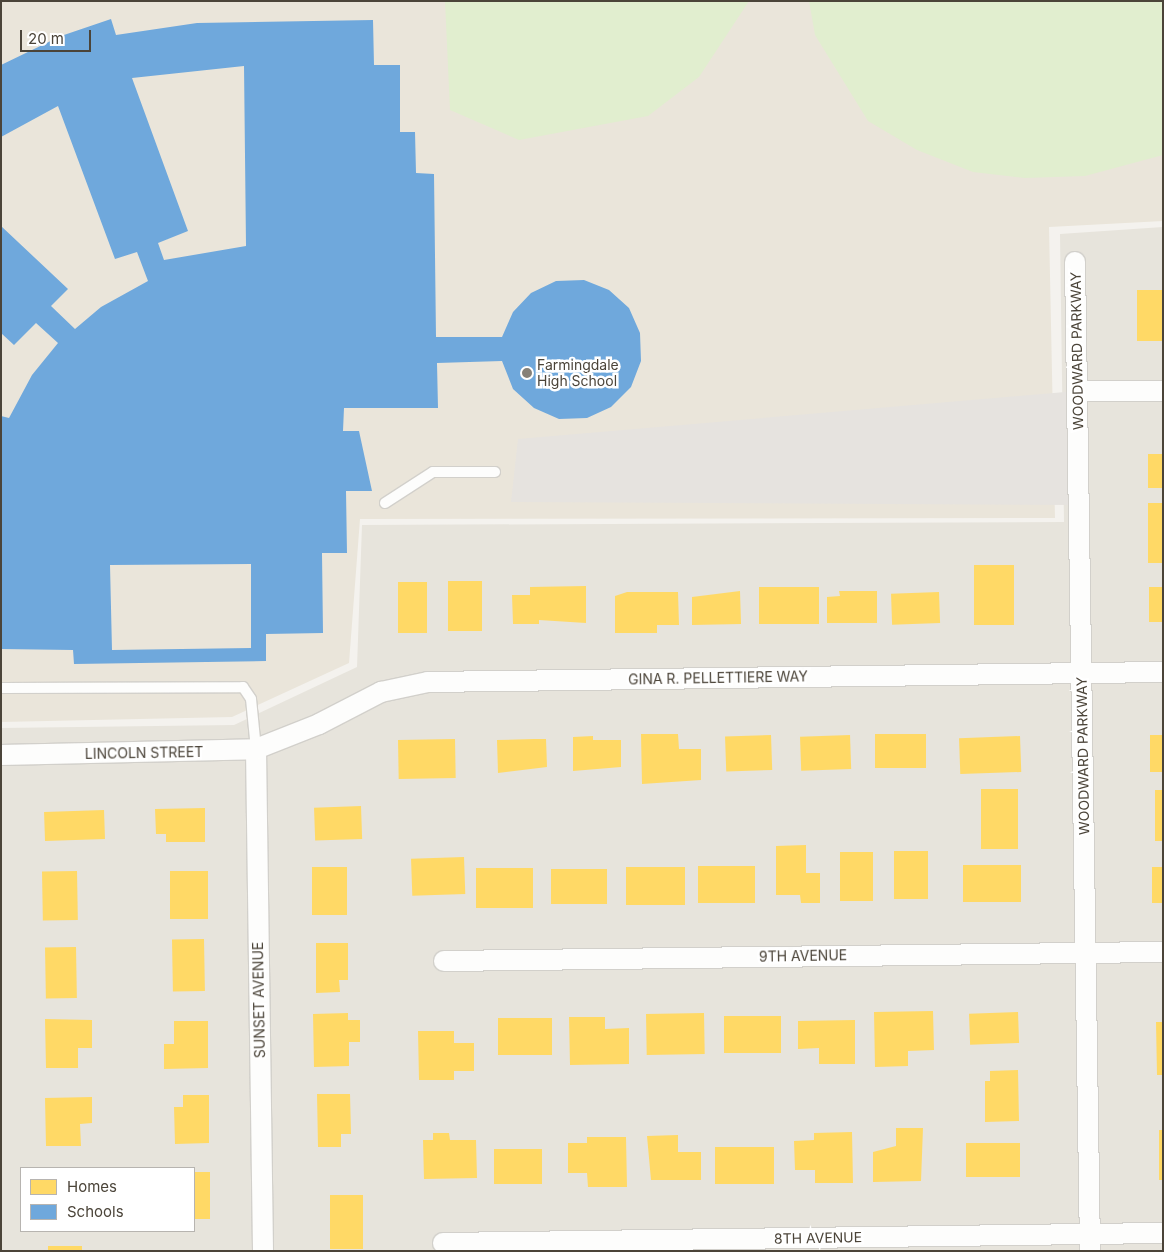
<!DOCTYPE html>
<html>
<head>
<meta charset="utf-8">
<style>
	body { margin:0 }
	#map { position:relative; width:1164px; height:1252px; overflow:hidden; background:#f4f2ee; font-family:Inter,sans-serif }
	div>[style] { position:absolute }
	[style*='--x'] { left:calc(var(--x)*1px); top:calc(var(--y)*1px); width:calc(var(--w)*1px); rotate:calc(var(--a)*1deg) }
	.residential>* { inset:0; background:#e7e4dc }
	.education>* { inset:0; background:#eae5da }
	.green>* { inset:0; background:#e1eecf }
	.parking>* { inset:0; background:#e6e3df }
	.homes>* { inset:0; background:#ffd966; transform-origin:0 0 }
	.schools>* { inset:0; background:#6fa8dc }
	.roads { filter:drop-shadow(1px 0 #d2d0cb) drop-shadow(-1px 0 #d2d0cb) drop-shadow(0 1px #d2d0cb) drop-shadow(0 -1px #d2d0cb) }
	.service>* { height:10px; margin:-5px; padding:0 5px; transform-origin:5px; border-radius:5px; background:#fdfdfc }
	.minor>* { height:20px; margin:-10px; padding:0 10px; transform-origin:10px; border-radius:10px; background:#fdfdfc }
	.dots>* { width:14px; height:14px; translate:-50% -50%; box-sizing:border-box; border:2px solid #fff; border-radius:50% }
	span { translate:-50% -50%; white-space:nowrap; text-align:center; line-height:1.15; -webkit-text-stroke:5px #fff; paint-order:stroke }
	.street-label { font-size:14px; color:#4b4439 }
	.poi-label { font-size:14px; color:#4b4439 }
	.left { translate:0 -50%; text-align:left }
	.frame { position:absolute; inset:0; border:2px solid #4b4439; pointer-events:none }
	.legend { position:absolute; left:20px; top:1167px; width:175px; height:65px; box-sizing:border-box; background:#fff; border:1px solid #b7b4b0; margin:0; padding:6px 9px; list-style:none; font-size:15px; color:#4b4439 }
	.legend li { display:flex; align-items:center; gap:10px; height:25px }
	.legend b { width:25px; border:1px solid #b7b4b0 }
	.scale { position:absolute; left:20px; top:30px; width:71px; height:22px; box-sizing:border-box; border:2px solid #4b4439; border-top:0; padding-left:6px; font-size:15px; line-height:18px; white-space:nowrap; color:#4b4439; -webkit-text-stroke:4px #fff; paint-order:stroke }
</style>
</head>
<body>
<div id="map">
	<div class="residential">
		<i style="clip-path:polygon(evenodd,1163px 227px,1163px 1251px,1px 1251px,1px 728px,234px 725px,357px 667px,362px 525px,1064px 522px,1060px 234px,1163px 227px,21px 1168px,194px 1168px,194px 1231px,21px 1231px,21px 1168px)"></i>
	</div>
	<div class="education">
		<i style="clip-path:polygon(1px 1px,1163px 1px,1163px 221px,1049px 227px,1055px 518px,360px 519px,349px 663px,232px 717px,1px 722px)"></i>
	</div>
	<div class="green">
		<i style="clip-path:polygon(445px 1px,749px 1px,699px 77px,648px 116px,519px 140px,450px 110px)"></i>
		<i style="clip-path:polygon(809px 1px,1163px 1px,1163px 155px,1085px 176px,1025px 178px,973px 172px,917px 150px,868px 121px,815px 35px)"></i>
	</div>
	<div class="parking">
		<i style="clip-path:polygon(1077px 391px,1079px 505px,511px 502px,518px 439px)"></i>
	</div>
	<div class="homes">
		<i style="left:1163px;top:290px;width:51px;height:26px;rotate:90deg"></i>
		<i style="left:1148px;top:454px;width:15px;height:34px"></i>
		<i style="left:1163px;top:503px;width:60px;height:15px;rotate:90deg"></i>
		<i style="left:974px;top:565px;width:40px;height:60px"></i>
		<i style="left:448px;top:581px;width:34px;height:50px"></i>
		<i style="left:398px;top:582px;width:29px;height:51px"></i>
		<i style="clip-path:polygon(586px 586px,586px 623px,539px 620px,539px 624px,513px 624px,512px 595px,530px 595px,530px 587px)"></i>
		<i style="left:819px;top:587px;width:37px;height:60px;rotate:90deg"></i>
		<i style="left:1149px;top:587px;width:14px;height:35px"></i>
		<i style="clip-path:polygon(740px 591px,741px 624px,692px 625px,692px 597px)"></i>
		<i style="clip-path:polygon(839px 591px,877px 591px,877px 623px,827px 623px,827px 597px,840px 596px)"></i>
		<i style="clip-path:polygon(627px 592px,678px 592px,679px 625px,657px 625px,657px 633px,615px 633px,615px 596px)"></i>
		<i style="left:939px;top:592px;width:31px;height:48px;rotate:88deg"></i>
		<i style="clip-path:polygon(641px 734px,678px 734px,679px 749px,701px 749px,701px 780px,642px 784px)"></i>
		<i style="left:926px;top:734px;width:34px;height:51px;rotate:90deg"></i>
		<i style="left:771px;top:735px;width:35px;height:46px;rotate:88deg"></i>
		<i style="left:850px;top:735px;width:34px;height:50px;rotate:88deg"></i>
		<i style="left:1150px;top:735px;width:13px;height:37px"></i>
		<i style="clip-path:polygon(593px 736px,593px 740px,621px 740px,621px 767px,573px 771px,573px 737px)"></i>
		<i style="left:1020px;top:736px;width:36px;height:61px;rotate:88deg"></i>
		<i style="left:455px;top:739px;width:39px;height:57px;rotate:89deg"></i>
		<i style="clip-path:polygon(534px 739px,546px 739px,547px 767px,498px 773px,497px 740px)"></i>
		<i style="left:981px;top:789px;width:37px;height:60px"></i>
		<i style="left:1155px;top:790px;width:8px;height:51px"></i>
		<i style="left:361px;top:806px;width:33px;height:47px;rotate:88deg"></i>
		<i style="clip-path:polygon(205px 808px,205px 842px,166px 842px,166px 834px,156px 834px,155px 809px)"></i>
		<i style="left:104px;top:810px;width:29px;height:60px;rotate:88deg"></i>
		<i style="clip-path:polygon(806px 845px,806px 873px,820px 873px,820px 903px,801px 903px,800px 895px,776px 895px,776px 846px)"></i>
		<i style="left:928px;top:851px;width:48px;height:34px;rotate:90deg"></i>
		<i style="left:840px;top:852px;width:33px;height:49px"></i>
		<i style="left:464px;top:857px;width:37px;height:53px;rotate:88deg"></i>
		<i style="left:1021px;top:865px;width:37px;height:58px;rotate:90deg"></i>
		<i style="left:755px;top:866px;width:37px;height:57px;rotate:90deg"></i>
		<i style="left:312px;top:867px;width:35px;height:48px"></i>
		<i style="left:626px;top:867px;width:59px;height:38px"></i>
		<i style="left:1163px;top:867px;width:36px;height:11px;rotate:90deg"></i>
		<i style="left:476px;top:868px;width:57px;height:40px"></i>
		<i style="left:607px;top:869px;width:35px;height:56px;rotate:90deg"></i>
		<i style="left:77px;top:871px;width:49px;height:35px;rotate:89deg"></i>
		<i style="left:208px;top:871px;width:48px;height:38px;rotate:90deg"></i>
		<i style="left:204px;top:939px;width:52px;height:32px;rotate:89deg"></i>
		<i style="clip-path:polygon(316px 943px,348px 943px,348px 980px,339px 980px,340px 992px,316px 993px)"></i>
		<i style="left:76px;top:947px;width:51px;height:31px;rotate:89deg"></i>
		<i style="clip-path:polygon(933px 1011px,934px 1050px,908px 1051px,908px 1066px,875px 1067px,874px 1012px)"></i>
		<i style="left:1018px;top:1012px;width:31px;height:49px;rotate:88deg"></i>
		<i style="clip-path:polygon(348px 1013px,348px 1020px,360px 1020px,360px 1042px,349px 1042px,349px 1066px,314px 1067px,313px 1014px)"></i>
		<i style="left:704px;top:1013px;width:41px;height:58px;rotate:89deg"></i>
		<i style="left:724px;top:1016px;width:57px;height:37px"></i>
		<i style="clip-path:polygon(569px 1017px,605px 1017px,605px 1029px,629px 1028px,629px 1064px,570px 1065px)"></i>
		<i style="left:498px;top:1018px;width:54px;height:37px"></i>
		<i style="clip-path:polygon(45px 1019px,92px 1020px,92px 1048px,78px 1048px,78px 1068px,46px 1068px)"></i>
		<i style="clip-path:polygon(855px 1020px,855px 1064px,819px 1064px,819px 1048px,798px 1049px,798px 1021px)"></i>
		<i style="clip-path:polygon(174px 1021px,208px 1021px,208px 1068px,164px 1069px,164px 1044px,174px 1044px)"></i>
		<i style="clip-path:polygon(1156px 1022px,1163px 1022px,1163px 1075px,1157px 1075px)"></i>
		<i style="clip-path:polygon(418px 1031px,454px 1031px,454px 1043px,474px 1043px,474px 1071px,454px 1071px,454px 1080px,419px 1080px)"></i>
		<i style="clip-path:polygon(1018px 1070px,1019px 1121px,985px 1122px,985px 1081px,990px 1081px,990px 1071px)"></i>
		<i style="clip-path:polygon(317px 1094px,350px 1094px,351px 1134px,341px 1134px,341px 1147px,318px 1147px)"></i>
		<i style="clip-path:polygon(183px 1095px,209px 1095px,209px 1143px,175px 1144px,174px 1107px,183px 1107px)"></i>
		<i style="clip-path:polygon(92px 1097px,92px 1123px,80px 1124px,81px 1146px,46px 1146px,45px 1098px)"></i>
		<i style="clip-path:polygon(896px 1128px,923px 1128px,921px 1181px,873px 1182px,873px 1152px,896px 1146px)"></i>
		<i style="left:1159px;top:1130px;width:4px;height:50px"></i>
		<i style="clip-path:polygon(852px 1132px,853px 1183px,815px 1183px,815px 1170px,795px 1170px,794px 1141px,814px 1140px,814px 1133px)"></i>
		<i style="clip-path:polygon(433px 1133px,449px 1133px,450px 1140px,476px 1140px,477px 1178px,424px 1179px,423px 1140px,433px 1140px)"></i>
		<i style="clip-path:polygon(678px 1135px,678px 1152px,701px 1152px,701px 1180px,651px 1180px,647px 1136px)"></i>
		<i style="clip-path:polygon(587px 1137px,626px 1137px,627px 1187px,588px 1187px,587px 1173px,568px 1173px,568px 1143px,587px 1143px)"></i>
		<i style="left:1020px;top:1143px;width:34px;height:54px;rotate:90deg"></i>
		<i style="left:715px;top:1147px;width:59px;height:37px"></i>
		<i style="left:542px;top:1149px;width:35px;height:48px;rotate:90deg"></i>
		<i style="left:194px;top:1172px;width:16px;height:47px"></i>
		<i style="left:330px;top:1195px;width:33px;height:54px"></i>
		<i style="left:48px;top:1246px;width:34px;height:5px"></i>
	</div>
	<div class="schools">
		<i style="clip-path:polygon(evenodd,111px 19px,116px 35px,197px 23px,373px 20px,374px 65px,400px 65px,400px 132px,415px 132px,416px 173px,434px 174px,436px 337px,502px 337px,513px 312px,531px 293px,556px 281px,584px 280px,609px 290px,629px 308px,640px 333px,641px 361px,631px 387px,611px 407px,587px 418px,559px 419px,534px 408px,513px 389px,502px 361px,437px 363px,438px 408px,344px 408px,343px 431px,359px 431px,372px 491px,346px 491px,347px 553px,322px 553px,323px 633px,266px 634px,266px 661px,74px 664px,73px 650px,1px 649px,1px 416px,9px 418px,32px 375px,58px 343px,36px 323px,14px 345px,1px 333px,1px 226px,68px 289px,51px 306px,75px 329px,101px 307px,148px 281px,137px 252px,115px 259px,58px 106px,1px 137px,1px 65px,61px 36px,111px 19px,244px 66px,246px 246px,164px 260px,158px 243px,188px 231px,132px 78px,244px 66px,111px 19px,251px 564px,251px 648px,112px 650px,110px 565px,251px 564px)"></i>
	</div>
	<div class="roads">
		<div class="service">
			<i style="--x:385;--y:503;--w:57;--a:-32.9"></i>
			<i style="--x:433;--y:472;--w:62;--a:0"></i>
			<i style="--x:1;--y:688;--w:242;--a:-0.2"></i>
			<i style="--x:243;--y:687;--w:14;--a:56"></i>
			<i style="--x:251;--y:699;--w:50;--a:84.3"></i>
		</div>
		<div class="minor">
			<i style="--x:1075;--y:262;--w:989;--a:89.13"></i>
			<i style="--x:1077;--y:391;--w:86;--a:0"></i>
			<i style="--x:256;--y:749;--w:502;--a:89.2"></i>
			<i style="--x:1;--y:755;--w:255;--a:-1.3"></i>
			<i style="--x:256;--y:749;--w:68;--a:-21.6"></i>
			<i style="--x:319;--y:724;--w:70;--a:-27.3"></i>
			<i style="--x:381;--y:692;--w:48;--a:-12"></i>
			<i style="--x:428;--y:682;--w:735;--a:-0.78"></i>
			<i style="--x:444;--y:961;--w:719;--a:-0.72"></i>
			<i style="--x:443;--y:1243;--w:720;--a:-0.8"></i>
		</div>
	</div>
	<div class="dots">
		<i style="left:527px;top:373px;background:#868178"></i>
	</div>
	<div class="street-label">
		<span style="left:1077px;top:351px;rotate:-91deg">WOODWARD PARKWAY</span>
		<span style="left:718px;top:678px;rotate:-1deg">GINA R. PELLETTIERE WAY</span>
		<span style="left:144px;top:753px;rotate:-1deg">LINCOLN STREET</span>
		<span style="left:1083px;top:756px;rotate:-91deg">WOODWARD PARKWAY</span>
		<span style="left:803px;top:956px;rotate:-1deg">9TH AVENUE</span>
		<span style="left:259px;top:1000px;rotate:-91deg">SUNSET AVENUE</span>
		<span style="left:818px;top:1238px;rotate:-1deg">8TH AVENUE</span>
	</div>
	<div class="poi-label">
		<span class="left" style="left:537px;top:373px">Farmingdale<br>High School</span>
	</div>
	<div class="frame"></div>
	<ul class="legend">
	<li><b style="height:14px;background:#ffd966"></b>Homes</li>
	<li><b style="height:14px;background:#6fa8dc"></b>Schools</li>
	</ul>
	<div class="scale">20 m</div>
</div>
</body>
</html>
